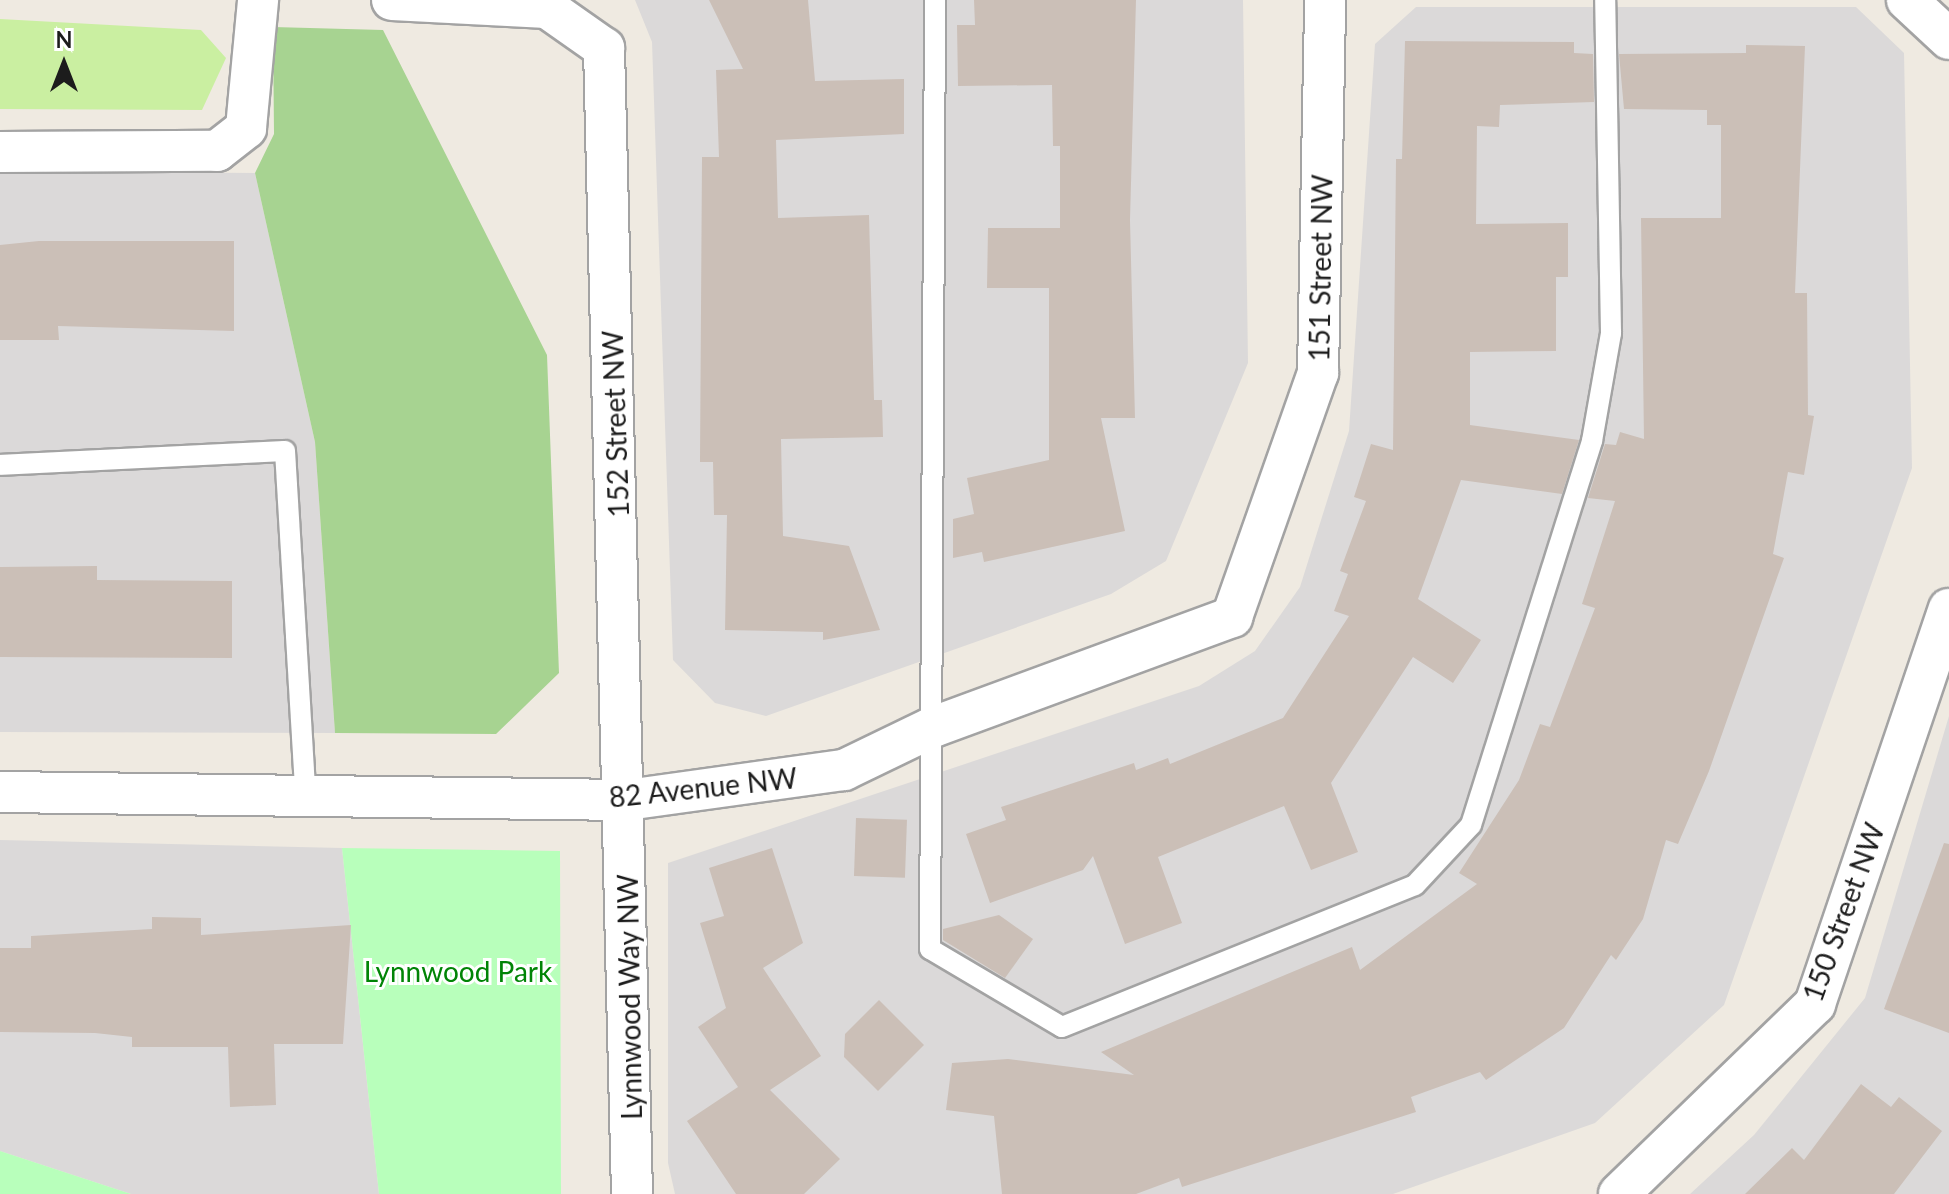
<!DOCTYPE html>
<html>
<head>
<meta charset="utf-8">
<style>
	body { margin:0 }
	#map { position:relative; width:1949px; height:1194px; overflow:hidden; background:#efeae1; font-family:Lato,sans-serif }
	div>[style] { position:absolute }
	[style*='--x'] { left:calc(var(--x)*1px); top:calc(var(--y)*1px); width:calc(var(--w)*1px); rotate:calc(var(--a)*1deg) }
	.residential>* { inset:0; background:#dbd9d9 }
	.grass>* { inset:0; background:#caefa1 }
	.forest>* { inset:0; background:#a7d391 }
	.park>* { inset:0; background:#b8ffbb }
	.building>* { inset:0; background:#cbbfb7; transform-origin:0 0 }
	.roads { filter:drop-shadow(2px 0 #a3a3a3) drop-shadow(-2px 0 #a3a3a3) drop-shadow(0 2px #a3a3a3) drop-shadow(0 -2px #a3a3a3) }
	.lane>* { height:20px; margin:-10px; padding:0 10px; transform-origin:10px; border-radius:10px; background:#fff }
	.street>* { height:40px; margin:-20px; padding:0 20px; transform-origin:20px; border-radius:20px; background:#fff }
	span { translate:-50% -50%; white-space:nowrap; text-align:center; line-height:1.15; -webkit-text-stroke:6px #fff; paint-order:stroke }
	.street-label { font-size:28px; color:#1c1c1c }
	.park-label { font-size:28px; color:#018406 }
	.north { position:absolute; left:24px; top:24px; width:80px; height:80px; -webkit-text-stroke:6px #fff; paint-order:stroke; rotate:0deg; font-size:22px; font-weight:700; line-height:32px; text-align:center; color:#1c1c1c }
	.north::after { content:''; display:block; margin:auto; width:28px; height:36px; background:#1c1c1c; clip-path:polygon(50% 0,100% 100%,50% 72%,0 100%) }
</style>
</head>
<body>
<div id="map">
	<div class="residential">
		<i style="clip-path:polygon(635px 0,1243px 0,1248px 363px,1166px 561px,1111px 594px,766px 716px,715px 703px,673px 660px,652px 42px)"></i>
		<i style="clip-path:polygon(1416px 7px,1856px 7px,1904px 53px,1912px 468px,1724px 1005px,1595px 1123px,1393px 1194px,675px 1194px,668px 1163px,668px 863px,1199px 686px,1255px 651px,1300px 587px,1349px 431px,1375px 44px)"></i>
		<i style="clip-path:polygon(0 171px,255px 173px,315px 442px,335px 733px,0 732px)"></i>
		<i style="clip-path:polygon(1949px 716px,1949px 1194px,1690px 1194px,1754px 1135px,1865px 998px)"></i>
		<i style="clip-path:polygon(0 840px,342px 848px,379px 1194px,131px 1194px,0 1151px)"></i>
	</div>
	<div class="grass">
		<i style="clip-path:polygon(0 19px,201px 30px,226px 58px,202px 110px,0 109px)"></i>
	</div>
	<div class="forest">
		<i style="clip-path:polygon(273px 27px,383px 30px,547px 355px,559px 673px,496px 734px,335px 733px,315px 442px,255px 173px,274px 134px)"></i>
	</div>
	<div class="park">
		<i style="clip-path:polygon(342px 848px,560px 851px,561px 1194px,379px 1194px)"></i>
		<i style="clip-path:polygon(0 1151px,131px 1194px,0 1194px)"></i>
	</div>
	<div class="building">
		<i style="clip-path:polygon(709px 0,808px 0,815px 81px,904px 79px,904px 134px,776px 140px,778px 218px,869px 215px,874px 400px,882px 400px,883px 437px,781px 439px,783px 536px,849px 546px,880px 630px,823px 640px,823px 632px,725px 630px,727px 515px,714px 515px,713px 462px,700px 462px,702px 157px,719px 157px,716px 70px,743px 69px)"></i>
		<i style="clip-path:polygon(974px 0,1136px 0,1130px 220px,1135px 418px,1101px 418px,1125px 531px,984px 562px,982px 552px,953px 558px,953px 519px,974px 514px,967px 478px,1049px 460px,1049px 288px,987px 288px,988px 228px,1060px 228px,1060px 146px,1053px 146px,1052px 85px,958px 86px,957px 25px,975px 25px)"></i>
		<i style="clip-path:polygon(1405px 41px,1574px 42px,1574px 53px,1593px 54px,1594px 102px,1500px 105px,1499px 127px,1477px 126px,1476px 224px,1568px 223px,1568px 277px,1556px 277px,1556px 351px,1470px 352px,1470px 425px,1579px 440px,1562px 494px,1461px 480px,1418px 599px,1481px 640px,1453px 683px,1413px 657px,1331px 783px,1358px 852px,1311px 870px,1284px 806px,1158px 857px,1182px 923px,1125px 944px,1093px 856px,1083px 870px,990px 903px,966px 834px,1006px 820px,1001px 807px,1134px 763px,1136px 770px,1168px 758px,1170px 764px,1283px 718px,1349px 616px,1334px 611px,1348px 574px,1340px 571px,1366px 501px,1354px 497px,1371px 444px,1393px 450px,1396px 159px,1402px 159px)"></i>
		<i style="clip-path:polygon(1746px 45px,1805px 46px,1795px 293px,1807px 293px,1808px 415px,1814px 416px,1804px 475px,1788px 472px,1773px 554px,1784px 558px,1709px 771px,1678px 844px,1666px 840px,1643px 919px,1616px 960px,1611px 955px,1564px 1028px,1486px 1080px,1480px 1072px,1411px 1097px,1416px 1112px,1182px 1187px,1179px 1178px,1136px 1194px,1002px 1194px,994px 1116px,946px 1110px,952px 1063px,1008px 1059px,1134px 1075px,1101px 1052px,1352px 947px,1360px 970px,1477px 884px,1459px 873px,1519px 780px,1540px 724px,1550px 727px,1595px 608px,1582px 604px,1615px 501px,1588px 498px,1605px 444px,1616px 445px,1620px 432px,1644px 439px,1641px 218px,1721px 218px,1721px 125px,1707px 125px,1707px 110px,1624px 109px,1619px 54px,1746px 53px)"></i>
		<i style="clip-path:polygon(39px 241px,234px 241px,234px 331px,58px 326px,59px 340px,0 340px,0 245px)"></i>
		<i style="clip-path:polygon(97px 566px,97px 580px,232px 581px,232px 658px,0 657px,0 567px)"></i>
		<i style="left:856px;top:818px;width:51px;height:58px;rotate:2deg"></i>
		<i style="clip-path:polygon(1944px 843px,1949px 844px,1949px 1033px,1884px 1009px)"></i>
		<i style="clip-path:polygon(772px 848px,803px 943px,763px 968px,821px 1056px,770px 1090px,840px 1159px,804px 1194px,736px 1194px,687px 1121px,738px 1087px,698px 1027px,726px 1008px,700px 923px,724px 916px,709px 868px)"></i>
		<i style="clip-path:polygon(999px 915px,1033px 939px,1005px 978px,943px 940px,943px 929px)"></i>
		<i style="clip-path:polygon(152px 917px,201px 918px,201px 935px,351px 925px,343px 1044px,274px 1044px,276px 1105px,230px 1107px,228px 1047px,132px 1047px,132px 1037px,95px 1033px,0 1032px,0 948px,31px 948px,31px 936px,152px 929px)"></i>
		<i style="clip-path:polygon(879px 1000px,924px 1045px,878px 1091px,844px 1057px,845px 1034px)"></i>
		<i style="clip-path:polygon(1861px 1084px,1891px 1107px,1899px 1097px,1942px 1131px,1894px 1194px,1745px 1194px,1792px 1148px,1804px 1160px)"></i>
	</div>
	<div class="roads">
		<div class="lane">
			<i style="--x:935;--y:0;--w:949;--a:90.3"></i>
			<i style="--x:930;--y:949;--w:153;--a:30.6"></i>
			<i style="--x:1062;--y:1027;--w:380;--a:-21.9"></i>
			<i style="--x:1415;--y:885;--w:82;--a:-47"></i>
			<i style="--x:1471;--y:825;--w:403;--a:-72.5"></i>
			<i style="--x:1592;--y:441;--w:110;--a:-80"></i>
			<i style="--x:1611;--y:333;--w:333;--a:-91"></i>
			<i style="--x:0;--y:465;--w:285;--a:-2.8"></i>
			<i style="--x:285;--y:451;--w:341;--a:86.6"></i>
		</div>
		<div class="street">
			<i style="--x:392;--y:0;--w:155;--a:3"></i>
			<i style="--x:547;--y:8;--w:70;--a:35.1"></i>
			<i style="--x:604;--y:48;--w:1146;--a:88.6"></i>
			<i style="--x:1907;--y:0;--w:57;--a:42.9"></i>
			<i style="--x:0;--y:152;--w:217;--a:-0.3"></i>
			<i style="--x:217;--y:151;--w:37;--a:-38"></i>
			<i style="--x:246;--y:128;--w:129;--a:-84.6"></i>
			<i style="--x:0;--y:792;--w:627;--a:0.73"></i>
			<i style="--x:627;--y:800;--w:219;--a:-7.9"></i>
			<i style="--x:844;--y:770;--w:99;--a:-25.8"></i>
			<i style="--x:933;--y:727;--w:319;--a:-20.2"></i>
			<i style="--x:1232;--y:617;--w:259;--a:-70.6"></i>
			<i style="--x:1318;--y:373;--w:373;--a:-88.9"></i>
			<i style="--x:1619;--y:1194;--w:273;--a:-44.1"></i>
			<i style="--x:1815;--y:1004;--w:417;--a:-71.3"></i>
		</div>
	</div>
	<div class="street-label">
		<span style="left:1320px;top:268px;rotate:-89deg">151 Street NW</span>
		<span style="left:615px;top:424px;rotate:-92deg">152 Street NW</span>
		<span style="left:703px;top:787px;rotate:-6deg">82 Avenue NW</span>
		<span style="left:1843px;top:912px;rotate:-70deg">150 Street NW</span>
		<span style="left:629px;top:997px;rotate:-91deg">Lynnwood Way NW</span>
	</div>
	<div class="park-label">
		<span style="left:458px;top:971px">Lynnwood Park</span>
	</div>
	<div class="north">N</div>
</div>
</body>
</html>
